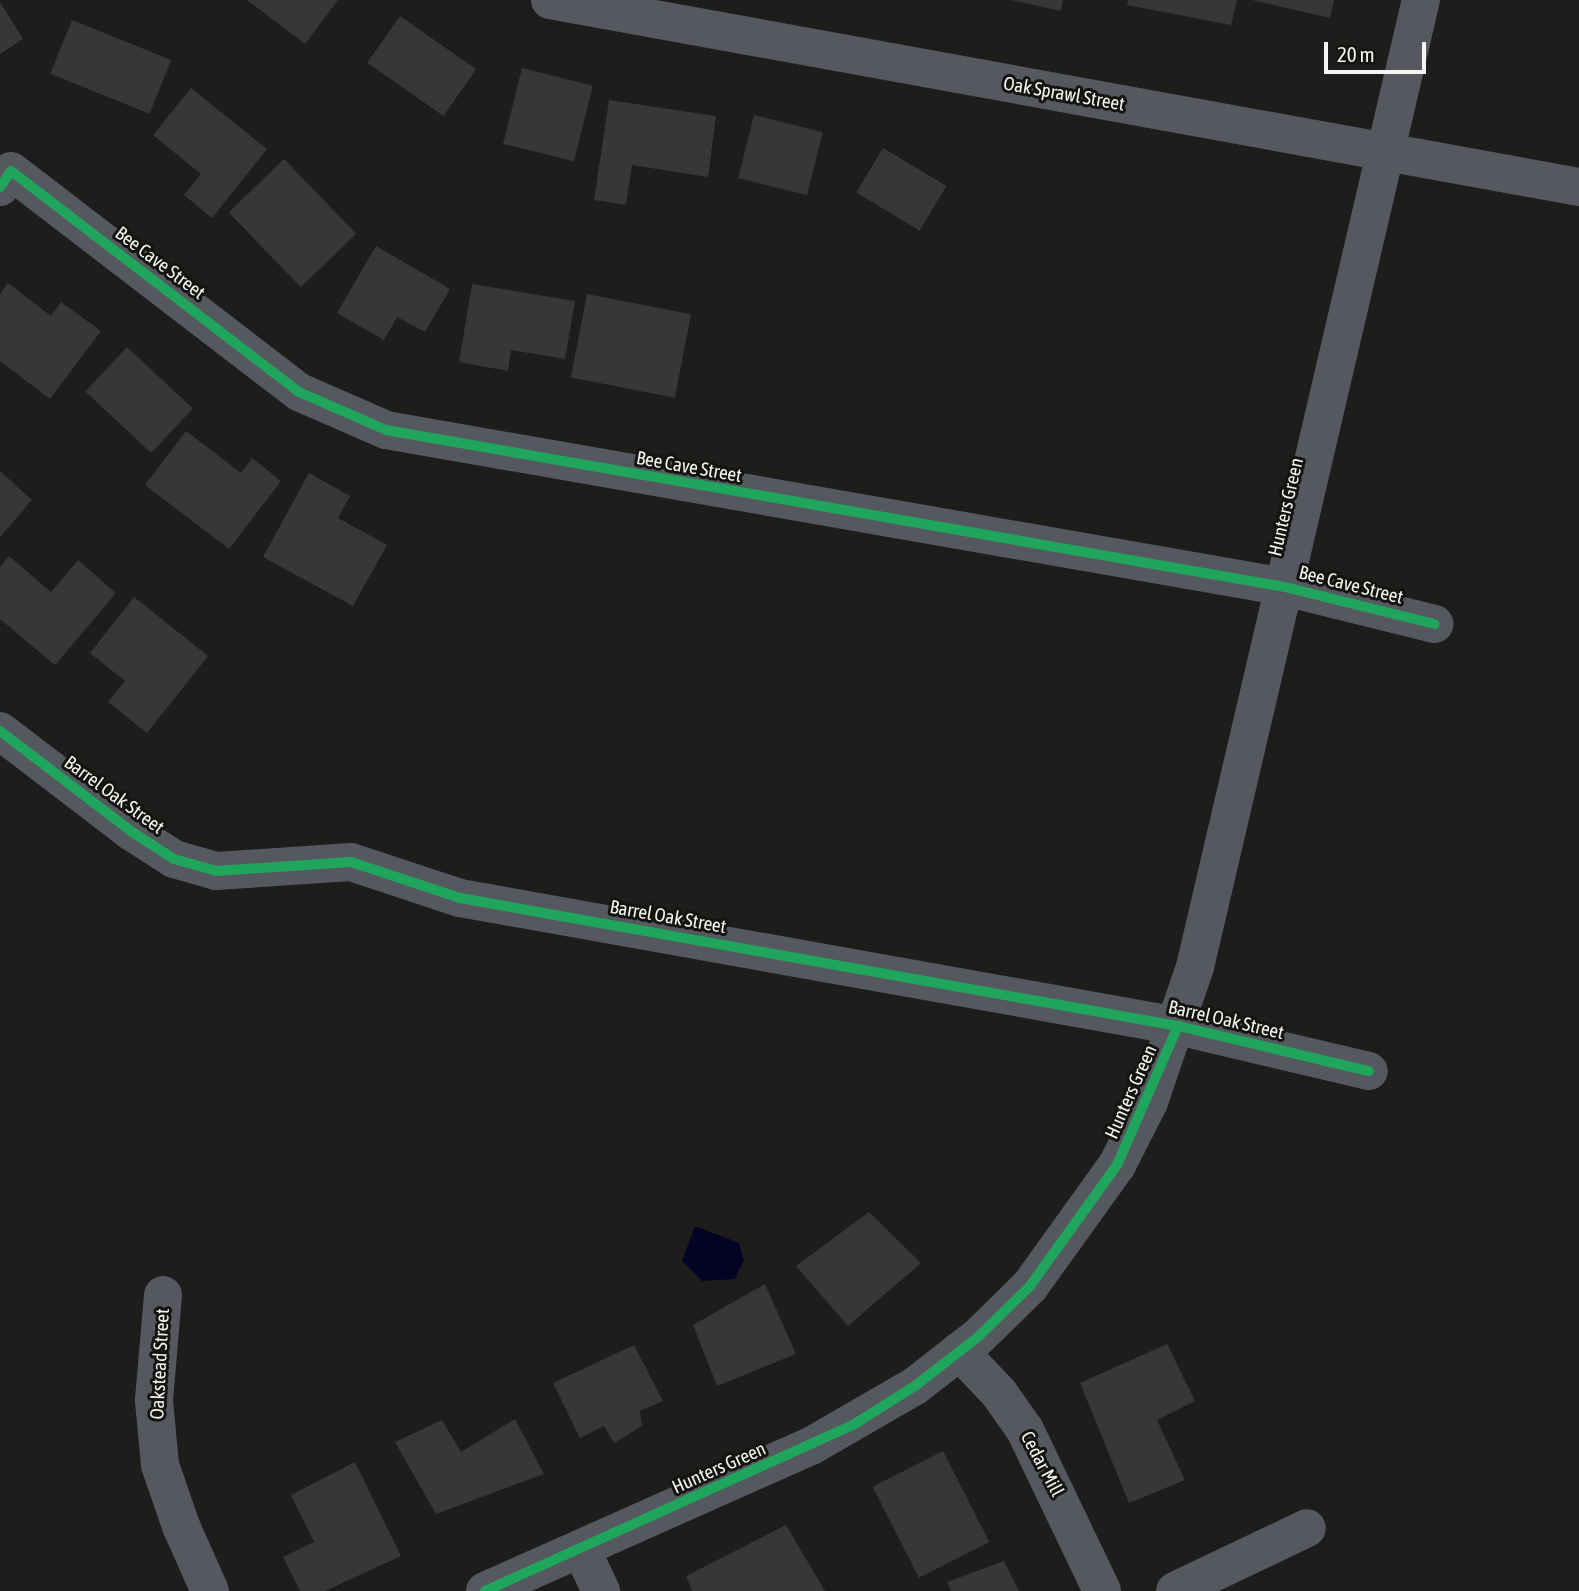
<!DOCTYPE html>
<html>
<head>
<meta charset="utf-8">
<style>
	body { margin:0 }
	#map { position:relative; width:1579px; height:1591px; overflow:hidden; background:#1e1d1b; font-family:"Asap Condensed",sans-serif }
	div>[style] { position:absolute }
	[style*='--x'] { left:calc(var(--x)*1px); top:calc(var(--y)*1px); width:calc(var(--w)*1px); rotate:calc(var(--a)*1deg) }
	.water>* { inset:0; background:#030324 }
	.building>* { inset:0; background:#383735; transform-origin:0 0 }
	.minor>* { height:38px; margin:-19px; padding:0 19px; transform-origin:19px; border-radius:19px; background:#55595f }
	.cycleway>* { height:10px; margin:-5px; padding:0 5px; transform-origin:5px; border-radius:5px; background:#20a55d }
	span { translate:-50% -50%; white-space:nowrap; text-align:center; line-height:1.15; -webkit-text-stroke:6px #161411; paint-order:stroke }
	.street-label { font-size:19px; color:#f6f4f2 }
	.scale { position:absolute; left:1324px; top:42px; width:102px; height:32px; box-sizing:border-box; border:4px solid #f6f4f2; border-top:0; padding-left:9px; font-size:21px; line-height:24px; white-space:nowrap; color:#f6f4f2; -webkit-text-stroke:5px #161411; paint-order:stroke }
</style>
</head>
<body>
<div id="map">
	<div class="water">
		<i style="clip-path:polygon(695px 1226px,739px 1243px,744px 1260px,735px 1279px,702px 1281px,682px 1261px)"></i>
	</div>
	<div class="building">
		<i style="clip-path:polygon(247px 0,338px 0,305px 44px)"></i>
		<i style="clip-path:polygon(1011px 0,1063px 0,1061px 11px)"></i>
		<i style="clip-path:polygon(1128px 0,1237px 0,1231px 25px,1127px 5px)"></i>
		<i style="clip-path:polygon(1252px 0,1334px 0,1330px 18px)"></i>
		<i style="clip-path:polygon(0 2px,23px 39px,0 54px)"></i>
		<i style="left:400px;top:16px;width:93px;height:57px;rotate:35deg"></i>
		<i style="left:72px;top:20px;width:107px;height:58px;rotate:22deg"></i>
		<i style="left:522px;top:68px;width:73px;height:78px;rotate:14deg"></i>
		<i style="clip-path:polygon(191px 88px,267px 149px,212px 218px,184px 195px,201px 174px,153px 135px)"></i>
		<i style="clip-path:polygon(609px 100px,716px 116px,708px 177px,632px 165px,626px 205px,594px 200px)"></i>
		<i style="left:754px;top:115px;width:71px;height:65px;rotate:14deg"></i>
		<i style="left:883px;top:148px;width:74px;height:52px;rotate:31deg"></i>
		<i style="left:284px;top:159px;width:104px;height:77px;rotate:46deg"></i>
		<i style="clip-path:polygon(376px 246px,450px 289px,425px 332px,397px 317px,384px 340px,337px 313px)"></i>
		<i style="clip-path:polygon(8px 283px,51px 316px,61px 302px,101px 331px,50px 399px,0 361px,0 294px)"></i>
		<i style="clip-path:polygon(472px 284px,575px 301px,565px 359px,511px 350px,508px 371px,459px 362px)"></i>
		<i style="left:587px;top:294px;width:106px;height:85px;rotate:11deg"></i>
		<i style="left:127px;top:347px;width:90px;height:61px;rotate:43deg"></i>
		<i style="clip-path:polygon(186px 431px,241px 473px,252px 458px,281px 481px,229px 549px,145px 485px)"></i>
		<i style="clip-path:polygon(0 471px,32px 500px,0 537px)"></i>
		<i style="clip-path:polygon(309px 473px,350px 496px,338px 518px,387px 545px,353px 606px,263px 557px)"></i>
		<i style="clip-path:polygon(9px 556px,51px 592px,78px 560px,116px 593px,55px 665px,0 619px,0 567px)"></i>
		<i style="clip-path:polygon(134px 597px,208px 656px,147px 733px,108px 702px,125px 681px,90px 653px)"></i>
		<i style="clip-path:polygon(869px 1212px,921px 1263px,848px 1326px,796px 1266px)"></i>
		<i style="clip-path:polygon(765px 1284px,796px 1354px,717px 1386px,693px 1325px)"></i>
		<i style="clip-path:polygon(1167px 1344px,1195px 1401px,1157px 1420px,1185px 1480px,1129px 1503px,1080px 1383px)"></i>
		<i style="clip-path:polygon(634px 1345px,663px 1401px,640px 1411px,642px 1426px,614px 1443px,604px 1426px,580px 1438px,553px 1383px)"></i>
		<i style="clip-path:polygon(515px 1419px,544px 1474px,436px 1514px,395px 1442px,442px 1420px,461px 1452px)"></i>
		<i style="left:943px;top:1451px;width:102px;height:79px;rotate:63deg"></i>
		<i style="clip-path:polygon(355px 1462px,401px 1556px,325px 1591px,300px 1591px,283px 1557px,314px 1542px,291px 1495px)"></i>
		<i style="clip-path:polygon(786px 1525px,825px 1591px,692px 1591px,686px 1576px)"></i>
		<i style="clip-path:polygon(1004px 1561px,1019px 1591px,951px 1591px,947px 1582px)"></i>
	</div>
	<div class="minor">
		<i style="--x:550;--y:0;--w:1046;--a:10.3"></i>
		<i style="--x:0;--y:187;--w:19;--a:-55"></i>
		<i style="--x:11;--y:171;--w:363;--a:37.5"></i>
		<i style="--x:299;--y:392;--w:95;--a:23.6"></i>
		<i style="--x:386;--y:430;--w:913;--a:9.91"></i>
		<i style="--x:1285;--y:587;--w:154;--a:13.9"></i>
		<i style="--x:0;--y:731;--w:166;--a:37.4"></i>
		<i style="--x:132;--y:832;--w:50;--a:32.7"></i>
		<i style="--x:174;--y:859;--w:44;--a:15.9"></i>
		<i style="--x:216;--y:871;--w:135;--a:-3.8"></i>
		<i style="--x:351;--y:862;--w:115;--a:18.3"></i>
		<i style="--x:460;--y:898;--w:729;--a:10.11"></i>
		<i style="--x:1178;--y:1026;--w:196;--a:13.3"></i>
		<i style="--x:163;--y:1295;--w:106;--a:94.9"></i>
		<i style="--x:154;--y:1401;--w:64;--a:84.6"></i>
		<i style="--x:160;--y:1465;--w:65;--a:71"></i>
		<i style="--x:181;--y:1526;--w:71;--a:66"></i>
		<i style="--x:959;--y:1351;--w:58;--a:46.4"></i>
		<i style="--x:999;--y:1393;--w:45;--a:54.9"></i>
		<i style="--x:1025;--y:1430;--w:178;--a:64.4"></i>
		<i style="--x:581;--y:1549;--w:47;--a:64.5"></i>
		<i style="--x:485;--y:1591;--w:357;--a:-24"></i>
		<i style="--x:811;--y:1446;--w:120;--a:-30"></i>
		<i style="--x:915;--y:1386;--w:80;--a:-37.9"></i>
		<i style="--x:978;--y:1337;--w:73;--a:-44.4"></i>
		<i style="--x:1030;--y:1286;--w:149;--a:-54.3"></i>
		<i style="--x:1117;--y:1165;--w:71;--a:-63.1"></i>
		<i style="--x:1149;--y:1102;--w:143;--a:-71.2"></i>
		<i style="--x:1195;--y:967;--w:993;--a:-76.85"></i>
		<i style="--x:1175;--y:1591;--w:146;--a:-25.5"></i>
	</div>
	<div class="cycleway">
		<i style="--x:0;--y:187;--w:19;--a:-55"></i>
		<i style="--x:11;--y:171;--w:363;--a:37.5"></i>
		<i style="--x:299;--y:392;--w:95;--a:23.6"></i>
		<i style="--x:386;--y:430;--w:913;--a:9.91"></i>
		<i style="--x:1285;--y:587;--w:154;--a:13.9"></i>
		<i style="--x:0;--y:731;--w:166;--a:37.4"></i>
		<i style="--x:132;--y:832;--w:50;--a:32.7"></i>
		<i style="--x:174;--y:859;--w:44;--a:15.9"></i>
		<i style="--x:216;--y:871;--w:135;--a:-3.8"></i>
		<i style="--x:351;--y:862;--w:115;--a:18.3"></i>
		<i style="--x:460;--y:898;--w:729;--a:10.11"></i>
		<i style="--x:1178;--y:1026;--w:196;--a:13.3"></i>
		<i style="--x:485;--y:1591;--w:404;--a:-24.3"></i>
		<i style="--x:853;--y:1425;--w:73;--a:-32.2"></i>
		<i style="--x:915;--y:1386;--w:80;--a:-37.9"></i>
		<i style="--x:978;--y:1337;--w:73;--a:-44.4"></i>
		<i style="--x:1030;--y:1286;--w:149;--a:-54.3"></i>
		<i style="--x:1117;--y:1165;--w:152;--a:-66.3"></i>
	</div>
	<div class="street-label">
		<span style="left:1064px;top:94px;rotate:10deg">Oak Sprawl Street</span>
		<span style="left:160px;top:263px;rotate:37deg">Bee Cave Street</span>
		<span style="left:689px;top:467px;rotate:10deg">Bee Cave Street</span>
		<span style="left:1286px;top:507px;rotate:-77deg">Hunters Green</span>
		<span style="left:1351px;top:585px;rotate:14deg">Bee Cave Street</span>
		<span style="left:114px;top:795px;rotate:36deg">Barrel Oak Street</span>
		<span style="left:668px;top:917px;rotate:10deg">Barrel Oak Street</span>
		<span style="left:1226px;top:1020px;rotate:13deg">Barrel Oak Street</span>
		<span style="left:1131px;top:1092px;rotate:-66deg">Hunters Green</span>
		<span style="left:160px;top:1364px;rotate:-87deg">Oakstead Street</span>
		<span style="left:1042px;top:1464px;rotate:62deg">Cedar Mill</span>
		<span style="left:719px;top:1468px;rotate:-24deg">Hunters Green</span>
	</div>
	<div class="scale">20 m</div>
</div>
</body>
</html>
